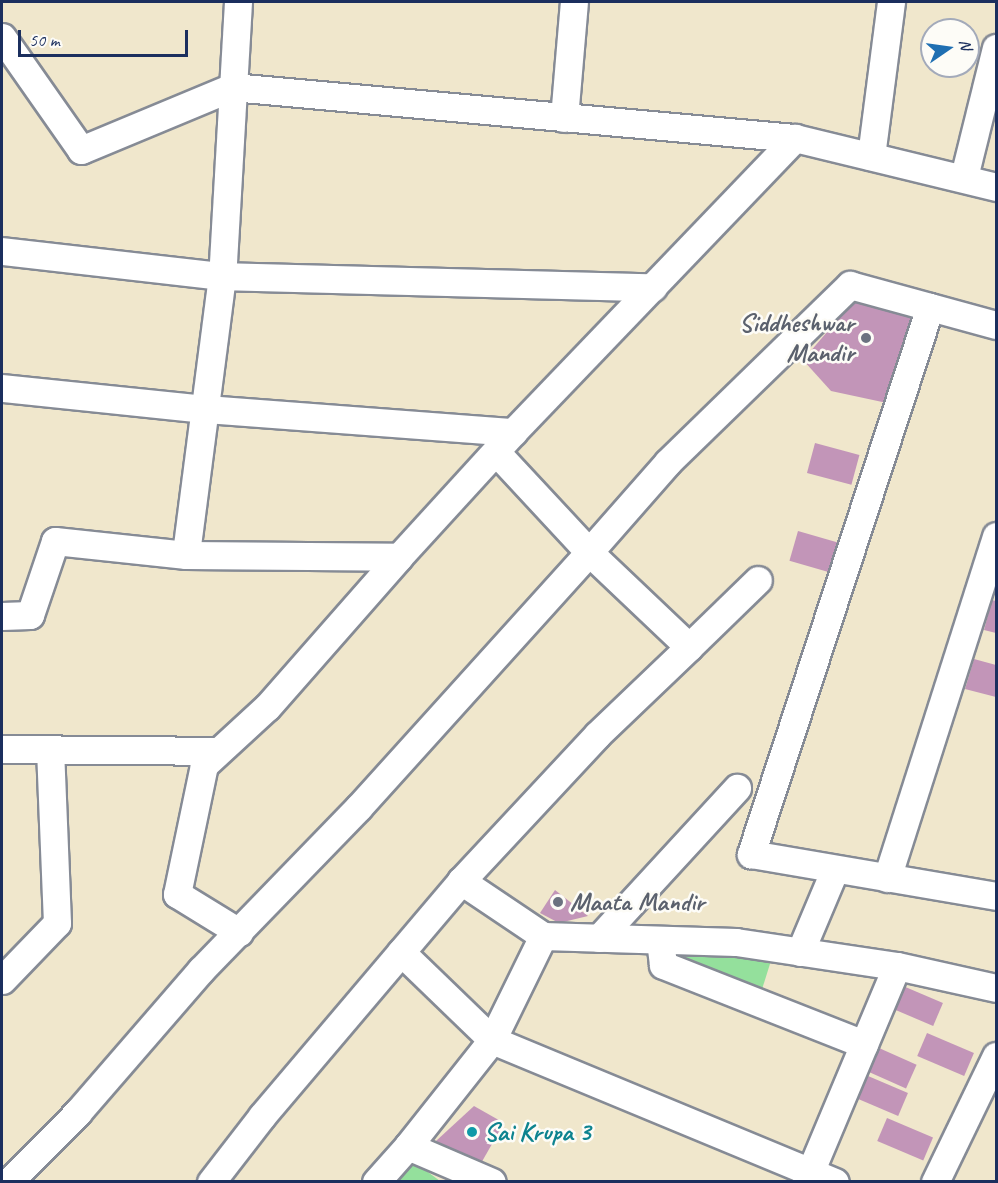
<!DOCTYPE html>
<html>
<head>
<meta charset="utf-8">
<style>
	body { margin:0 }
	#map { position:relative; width:998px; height:1183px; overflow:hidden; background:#f0e7cc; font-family:Caveat,sans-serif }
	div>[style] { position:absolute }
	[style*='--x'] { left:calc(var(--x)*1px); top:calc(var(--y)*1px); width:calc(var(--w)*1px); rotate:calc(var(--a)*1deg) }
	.green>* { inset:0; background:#94e09c }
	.building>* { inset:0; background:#c295b8; transform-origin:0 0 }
	.roads { filter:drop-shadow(2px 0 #868b95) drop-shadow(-2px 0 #868b95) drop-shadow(0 2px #868b95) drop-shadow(0 -2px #868b95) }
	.street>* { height:27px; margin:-13.5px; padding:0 13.5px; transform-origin:13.5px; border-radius:13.5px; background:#fff }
	.dots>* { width:16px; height:16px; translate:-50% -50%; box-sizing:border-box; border:3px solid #fdfcf7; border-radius:50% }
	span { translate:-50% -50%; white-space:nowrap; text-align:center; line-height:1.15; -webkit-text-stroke:5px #fdfcf7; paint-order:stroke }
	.worship-label { font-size:26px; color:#5b616d; font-weight:700 }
	.right { translate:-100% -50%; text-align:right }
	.left { translate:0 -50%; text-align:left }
	.culture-label { font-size:26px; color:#0d838f; font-weight:700 }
	.frame { position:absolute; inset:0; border:3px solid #1b2f5e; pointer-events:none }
	.north { position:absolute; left:920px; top:18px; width:60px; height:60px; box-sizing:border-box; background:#fdfcf7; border:2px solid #a3aaba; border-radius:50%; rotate:77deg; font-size:16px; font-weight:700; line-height:24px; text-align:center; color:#1b2f5e }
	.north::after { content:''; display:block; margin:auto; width:21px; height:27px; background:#1f6fb2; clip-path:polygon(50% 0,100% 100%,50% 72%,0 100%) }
	.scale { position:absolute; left:18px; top:30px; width:170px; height:27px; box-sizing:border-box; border:3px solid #1b2f5e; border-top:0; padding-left:8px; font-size:18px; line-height:21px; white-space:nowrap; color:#1b2f5e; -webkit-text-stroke:4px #fdfcf7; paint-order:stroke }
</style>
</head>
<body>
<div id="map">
	<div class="green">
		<i style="clip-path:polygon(660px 940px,775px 948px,758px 1002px,663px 965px)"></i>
		<i style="clip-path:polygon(413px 1161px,440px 1181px,396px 1182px)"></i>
	</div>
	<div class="building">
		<i style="clip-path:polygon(857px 297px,917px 315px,887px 403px,831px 391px,803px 360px)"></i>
		<i style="left:815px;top:443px;width:46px;height:31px;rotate:15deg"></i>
		<i style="left:798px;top:531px;width:45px;height:31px;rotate:16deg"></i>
		<i style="clip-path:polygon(992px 600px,996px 601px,996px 633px,984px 630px)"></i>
		<i style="clip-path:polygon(974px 659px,996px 665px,996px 697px,965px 689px)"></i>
		<i style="clip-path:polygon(555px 890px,588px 916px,559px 923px,540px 913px)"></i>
		<i style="left:896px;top:983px;width:51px;height:25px;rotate:23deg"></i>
		<i style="left:927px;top:1033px;width:51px;height:25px;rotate:23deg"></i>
		<i style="left:870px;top:1044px;width:51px;height:26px;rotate:24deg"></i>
		<i style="left:861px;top:1073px;width:51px;height:25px;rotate:23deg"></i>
		<i style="clip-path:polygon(474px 1106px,504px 1123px,480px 1165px,436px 1141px)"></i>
		<i style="left:887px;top:1118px;width:50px;height:25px;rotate:23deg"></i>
	</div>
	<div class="roads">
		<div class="street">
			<i style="--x:238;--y:2;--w:274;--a:93.3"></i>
			<i style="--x:222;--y:276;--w:281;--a:97.4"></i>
			<i style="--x:186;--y:555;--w:213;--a:0.5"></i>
			<i style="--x:399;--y:557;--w:200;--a:131.3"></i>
			<i style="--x:267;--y:707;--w:86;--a:137.4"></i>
			<i style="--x:204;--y:765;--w:132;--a:101.8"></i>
			<i style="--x:177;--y:894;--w:73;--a:31.5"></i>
			<i style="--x:2;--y:37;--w:138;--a:55"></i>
			<i style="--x:81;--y:150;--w:164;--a:-22.6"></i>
			<i style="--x:232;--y:87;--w:565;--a:5.18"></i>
			<i style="--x:795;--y:138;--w:407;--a:133.8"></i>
			<i style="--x:513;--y:432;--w:169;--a:132.4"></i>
			<i style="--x:564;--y:118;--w:116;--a:-85.1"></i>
			<i style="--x:795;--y:138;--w:207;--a:13.7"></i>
			<i style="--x:871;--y:156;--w:155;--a:-82.6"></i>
			<i style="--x:964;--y:177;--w:133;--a:-76.1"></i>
			<i style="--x:2;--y:251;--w:221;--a:6.5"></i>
			<i style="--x:222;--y:276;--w:431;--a:1.5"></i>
			<i style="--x:930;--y:307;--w:576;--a:108.12"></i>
			<i style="--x:751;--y:854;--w:249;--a:9.7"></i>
			<i style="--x:2;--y:388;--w:205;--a:5.9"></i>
			<i style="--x:206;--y:409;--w:308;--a:4.3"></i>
			<i style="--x:2;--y:616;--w:28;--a:-2"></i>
			<i style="--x:30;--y:615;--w:78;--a:-71.3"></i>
			<i style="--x:55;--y:541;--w:132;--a:6.1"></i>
			<i style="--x:689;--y:647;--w:96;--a:-44.2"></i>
			<i style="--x:2;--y:749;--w:216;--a:0.5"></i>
			<i style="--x:887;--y:878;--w:359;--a:-72.3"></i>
			<i style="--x:543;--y:936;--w:193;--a:1.8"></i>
			<i style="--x:736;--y:942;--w:163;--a:8.5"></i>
			<i style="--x:897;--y:966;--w:101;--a:12.5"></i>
			<i style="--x:599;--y:938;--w:204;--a:-47.4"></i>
			<i style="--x:660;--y:940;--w:25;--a:83"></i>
			<i style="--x:663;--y:965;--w:216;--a:21.5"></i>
			<i style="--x:401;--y:952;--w:127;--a:44"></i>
			<i style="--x:492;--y:1040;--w:371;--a:22.5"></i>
			<i style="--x:800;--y:952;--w:90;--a:-67.1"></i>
			<i style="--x:2;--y:980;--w:79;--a:-46"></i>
			<i style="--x:57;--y:923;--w:174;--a:-92.3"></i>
			<i style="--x:408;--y:1146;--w:91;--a:23.2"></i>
			<i style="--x:9;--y:1182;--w:98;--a:-45.4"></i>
			<i style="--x:78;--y:1112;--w:188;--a:-49.1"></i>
			<i style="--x:201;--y:970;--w:226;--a:-45.9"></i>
			<i style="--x:358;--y:808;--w:345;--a:-47.9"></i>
			<i style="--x:589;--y:552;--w:135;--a:-132.9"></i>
			<i style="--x:211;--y:1182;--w:83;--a:-52.3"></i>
			<i style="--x:262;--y:1116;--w:308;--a:-49.7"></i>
			<i style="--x:376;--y:1182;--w:48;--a:-48.4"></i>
			<i style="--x:408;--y:1146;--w:135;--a:-51.6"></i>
			<i style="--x:492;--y:1040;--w:116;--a:-63.9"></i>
			<i style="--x:543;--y:936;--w:99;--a:-146.1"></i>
			<i style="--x:461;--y:881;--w:200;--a:-47"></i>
			<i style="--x:597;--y:735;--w:127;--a:-43.7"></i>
			<i style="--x:689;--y:647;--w:138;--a:-136.5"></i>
			<i style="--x:589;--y:552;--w:120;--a:-48.7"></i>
			<i style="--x:668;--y:462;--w:254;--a:-44.2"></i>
			<i style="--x:850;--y:285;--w:151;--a:15.3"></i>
			<i style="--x:806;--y:1182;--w:234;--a:-67.2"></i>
			<i style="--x:935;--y:1182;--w:140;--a:-64.2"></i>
		</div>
	</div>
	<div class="dots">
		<i style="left:866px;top:338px;background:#6b7280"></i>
		<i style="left:558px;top:902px;background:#6b7280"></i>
		<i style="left:472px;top:1132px;background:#0f9aa8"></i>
	</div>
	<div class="worship-label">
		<span class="right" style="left:854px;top:338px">Siddheshwar<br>Mandir</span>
		<span class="left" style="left:570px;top:902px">Maata Mandir</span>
	</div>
	<div class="culture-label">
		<span class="left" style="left:484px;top:1132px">Sai Krupa 3</span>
	</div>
	<div class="frame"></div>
	<div class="north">N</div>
	<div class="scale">50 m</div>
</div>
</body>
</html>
